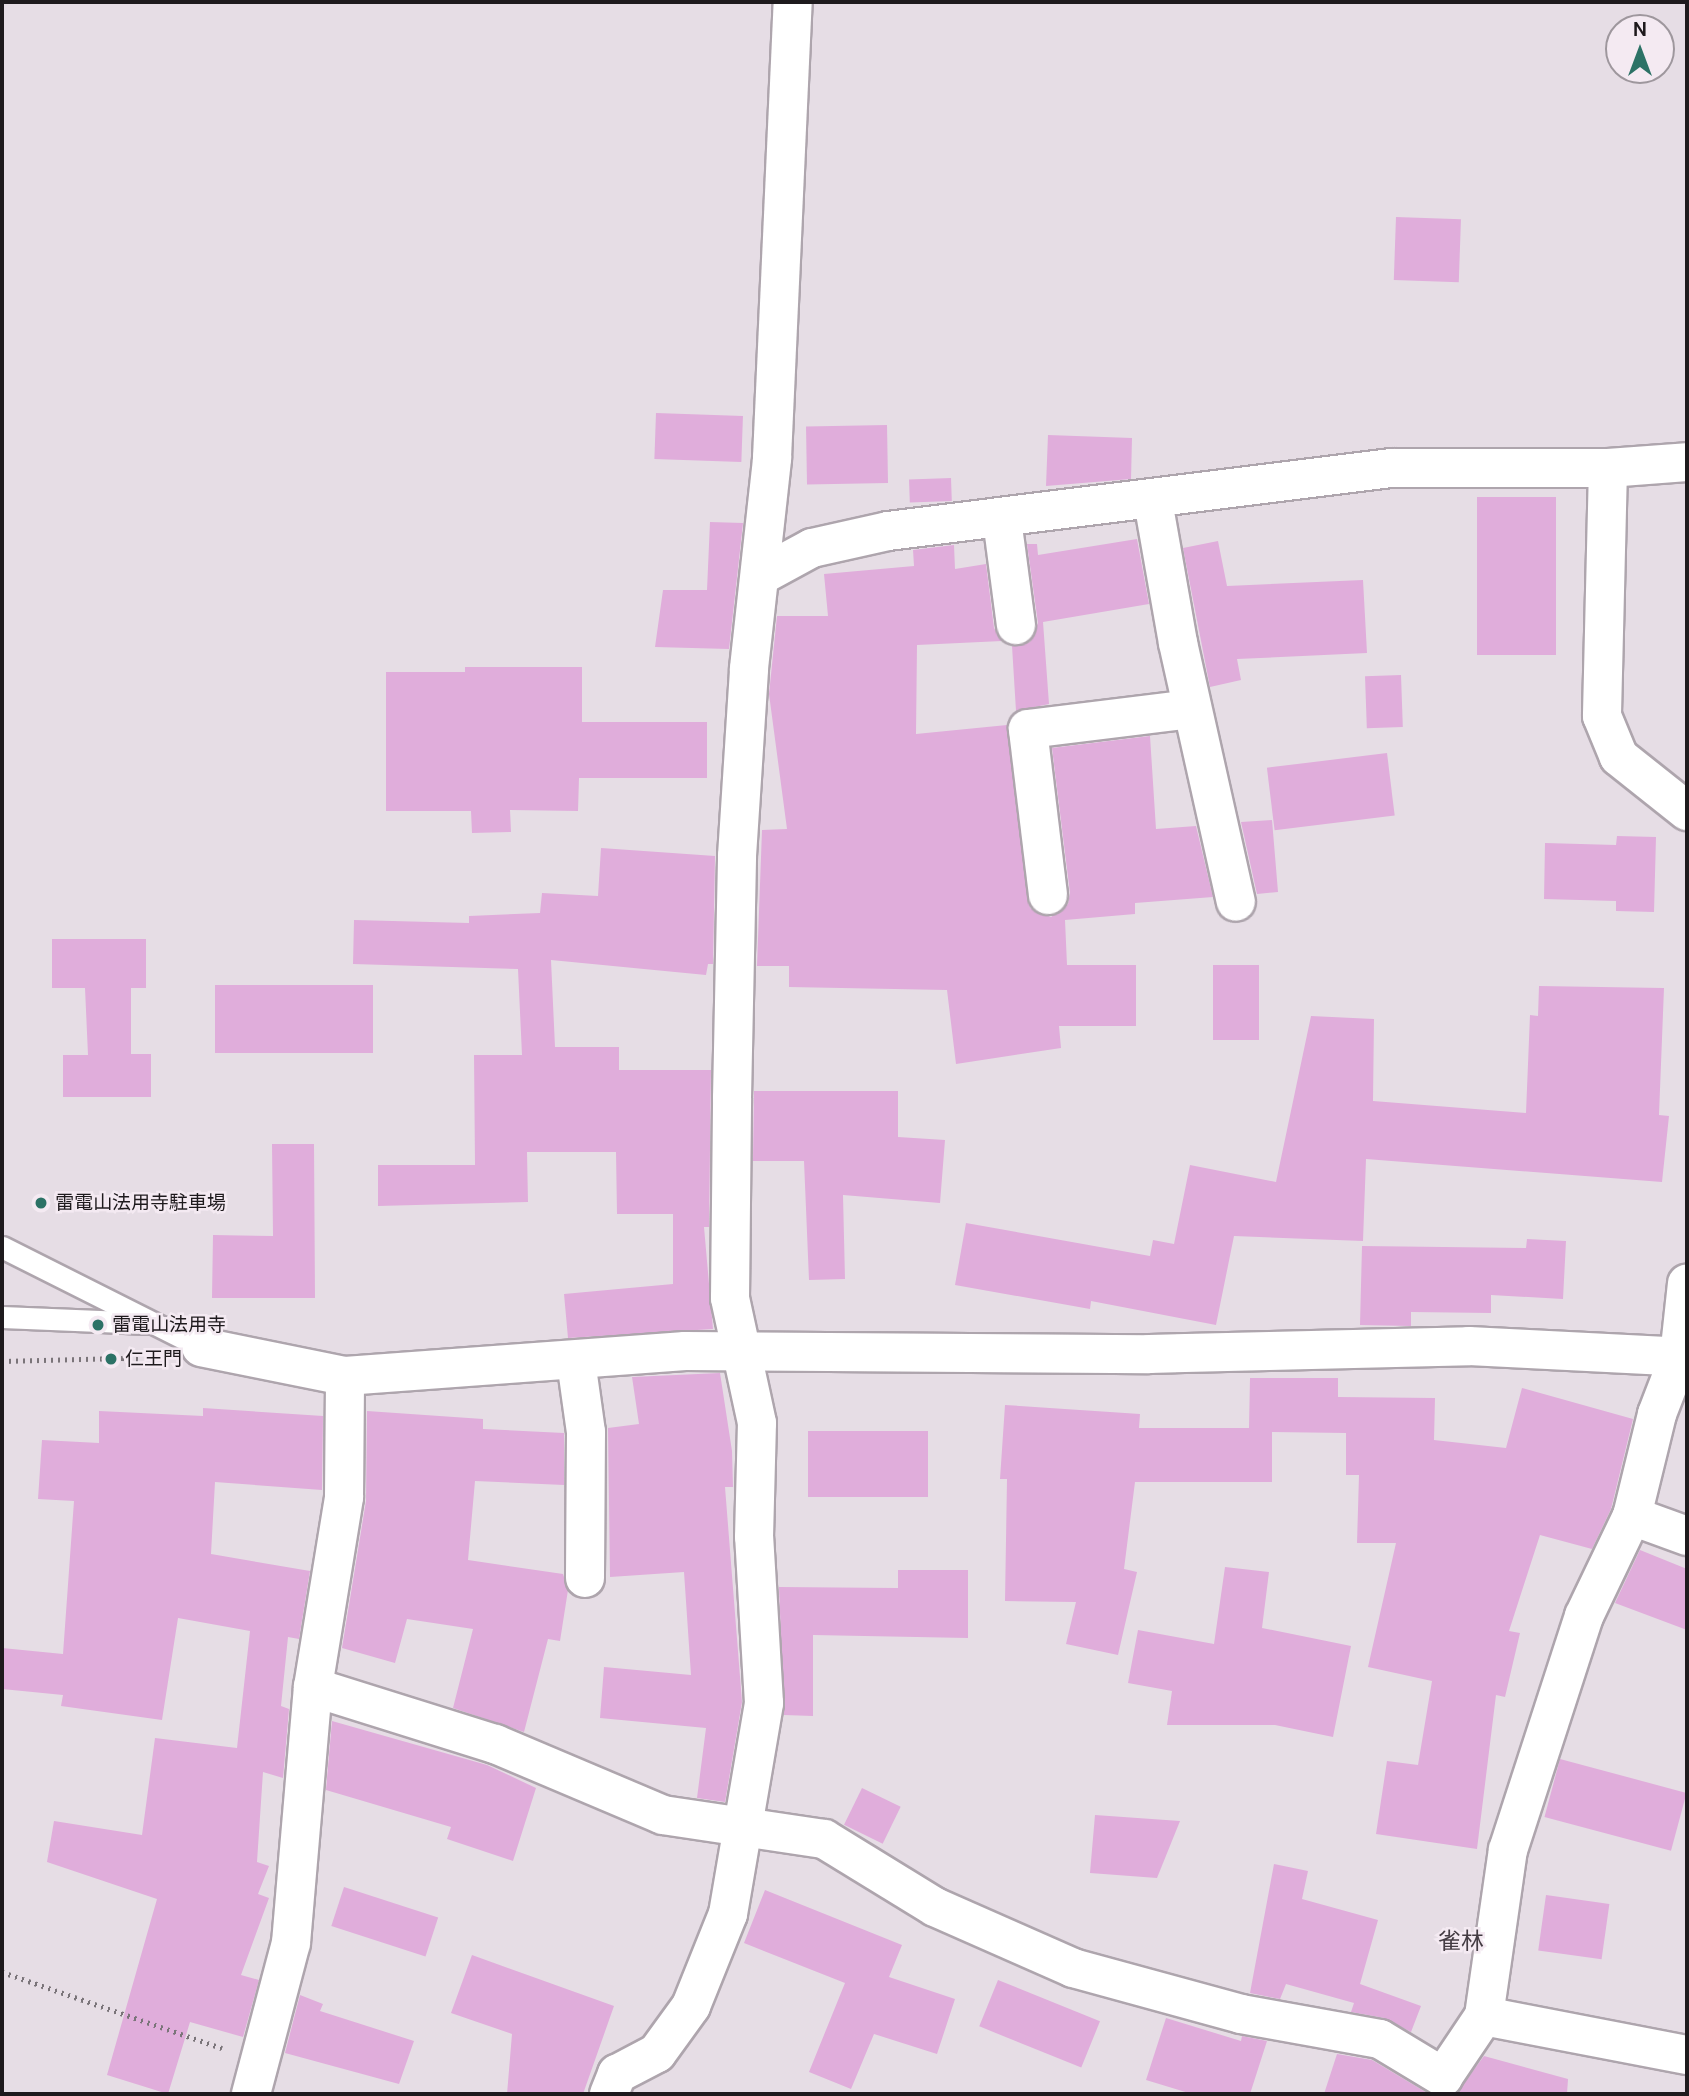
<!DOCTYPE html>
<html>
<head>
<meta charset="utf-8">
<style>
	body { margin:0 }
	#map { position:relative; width:1689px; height:2096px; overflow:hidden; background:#e6dde5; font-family:"DM Sans","Noto Sans JP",sans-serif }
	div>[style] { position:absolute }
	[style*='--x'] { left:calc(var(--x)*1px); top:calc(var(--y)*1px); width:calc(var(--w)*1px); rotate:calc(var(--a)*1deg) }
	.building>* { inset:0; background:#e0addb; transform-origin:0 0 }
	.path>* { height:4.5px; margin-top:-2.25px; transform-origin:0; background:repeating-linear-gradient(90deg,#7a7479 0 2px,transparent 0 7px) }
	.roads { filter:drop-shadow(2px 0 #aea5ad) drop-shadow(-2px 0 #aea5ad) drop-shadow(0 2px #aea5ad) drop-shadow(0 -2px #aea5ad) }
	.service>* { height:21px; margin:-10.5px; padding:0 10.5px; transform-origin:10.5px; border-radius:10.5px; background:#fff }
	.minor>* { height:38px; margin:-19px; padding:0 19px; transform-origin:19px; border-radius:19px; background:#fff }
	.dots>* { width:19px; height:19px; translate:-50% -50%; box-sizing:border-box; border:4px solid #f4eaf2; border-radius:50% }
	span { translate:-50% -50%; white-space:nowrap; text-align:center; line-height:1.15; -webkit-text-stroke:5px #f4eaf2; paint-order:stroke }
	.poi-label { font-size:19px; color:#1e1a1d }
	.left { translate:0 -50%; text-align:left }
	.quarter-label { font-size:23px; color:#443c43 }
	.frame { position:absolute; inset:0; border:4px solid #1e1a1d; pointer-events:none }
	.north { position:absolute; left:1605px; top:14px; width:70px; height:70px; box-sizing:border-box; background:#f4eaf2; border:2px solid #9e979d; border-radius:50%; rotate:0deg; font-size:19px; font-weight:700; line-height:28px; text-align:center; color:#1e1a1d }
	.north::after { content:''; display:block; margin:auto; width:24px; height:32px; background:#2c7266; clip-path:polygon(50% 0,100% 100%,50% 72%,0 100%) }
</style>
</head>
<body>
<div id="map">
	<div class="building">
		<i style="left:1396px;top:217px;width:65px;height:63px;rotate:2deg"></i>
		<i style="left:656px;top:413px;width:87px;height:46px;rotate:2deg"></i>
		<i style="left:887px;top:425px;width:58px;height:81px;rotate:89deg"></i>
		<i style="clip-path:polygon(1048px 435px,1132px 438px,1131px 479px,1046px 486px)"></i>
		<i style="left:951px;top:478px;width:23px;height:42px;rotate:88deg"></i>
		<i style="left:1477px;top:497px;width:79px;height:158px"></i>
		<i style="clip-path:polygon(710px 522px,743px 523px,729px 649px,655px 647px,663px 590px,707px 590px)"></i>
		<i style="clip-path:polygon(1137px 539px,1149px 604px,1043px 622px,1049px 704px,1016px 711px,1012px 646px,1030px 642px,1038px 623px,1027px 544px,1037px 544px,1038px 555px)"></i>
		<i style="clip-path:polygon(1218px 541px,1227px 586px,1363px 580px,1367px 653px,1237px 659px,1241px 680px,1210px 687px,1183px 548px)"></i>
		<i style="clip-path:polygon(954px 545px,955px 569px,986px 564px,994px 628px,1002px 641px,917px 645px,916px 734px,1007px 725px,1030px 908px,1051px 917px,1068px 904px,1070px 893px,1052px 748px,1150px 736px,1156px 829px,1196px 826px,1213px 897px,1135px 903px,1135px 914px,1065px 920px,1067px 965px,1136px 965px,1136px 1026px,1059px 1026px,1061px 1048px,956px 1064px,947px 990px,789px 987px,789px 966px,757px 966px,762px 830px,787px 829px,769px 694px,777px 616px,828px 616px,824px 574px,914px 566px,913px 550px)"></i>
		<i style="clip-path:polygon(465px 667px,582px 667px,582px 722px,707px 722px,707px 778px,579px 778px,578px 811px,510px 810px,511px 832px,472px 833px,471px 811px,386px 811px,386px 672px,465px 672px)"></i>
		<i style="left:1401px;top:675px;width:52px;height:36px;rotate:88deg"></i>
		<i style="left:1387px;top:753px;width:63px;height:121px;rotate:83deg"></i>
		<i style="clip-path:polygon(1272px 820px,1278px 892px,1257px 894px,1241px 822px)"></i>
		<i style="clip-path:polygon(1617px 836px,1656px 837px,1654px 912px,1616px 911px,1616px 901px,1544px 899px,1545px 843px,1616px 845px)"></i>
		<i style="clip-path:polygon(601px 848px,715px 856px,713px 964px,708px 964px,706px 975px,551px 960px,555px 1047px,619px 1047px,619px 1070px,711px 1070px,709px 1227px,704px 1227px,713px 1329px,568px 1338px,564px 1294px,673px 1284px,673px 1214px,617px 1214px,616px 1152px,527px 1152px,528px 1202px,378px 1206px,378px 1165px,475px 1165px,474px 1055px,522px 1055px,518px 969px,353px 964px,354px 920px,469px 923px,469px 916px,540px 913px,542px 893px,598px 896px)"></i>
		<i style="clip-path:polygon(52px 939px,146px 939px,146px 988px,131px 988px,131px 1054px,151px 1054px,151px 1097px,63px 1097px,63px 1055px,88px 1055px,85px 988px,52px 988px)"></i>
		<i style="left:1213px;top:965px;width:46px;height:75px"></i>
		<i style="left:215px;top:985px;width:158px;height:68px"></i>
		<i style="clip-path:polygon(1539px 986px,1664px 988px,1659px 1115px,1669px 1116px,1662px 1182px,1366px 1159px,1363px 1241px,1234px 1236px,1216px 1325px,1091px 1301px,1090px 1309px,955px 1285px,966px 1223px,1150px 1256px,1153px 1240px,1174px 1244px,1190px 1165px,1276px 1182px,1311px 1016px,1374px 1019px,1373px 1101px,1526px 1113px,1530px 1015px,1538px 1016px)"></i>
		<i style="clip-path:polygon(754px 1091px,898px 1091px,898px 1137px,945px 1140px,940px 1203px,843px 1195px,845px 1279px,809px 1280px,804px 1161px,753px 1161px)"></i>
		<i style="clip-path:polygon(272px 1144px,314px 1144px,315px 1298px,212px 1298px,213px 1235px,273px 1236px)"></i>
		<i style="clip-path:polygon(1527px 1239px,1566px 1241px,1563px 1299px,1491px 1295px,1491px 1313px,1411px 1312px,1411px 1326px,1360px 1325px,1362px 1246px,1526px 1248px)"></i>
		<i style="clip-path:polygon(720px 1373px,732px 1451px,733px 1487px,725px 1487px,742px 1702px,725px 1802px,697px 1798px,706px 1728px,600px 1718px,604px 1667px,691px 1675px,684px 1572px,610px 1577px,608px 1428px,639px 1424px,632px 1377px)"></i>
		<i style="clip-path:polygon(1250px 1378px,1338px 1378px,1338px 1397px,1435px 1398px,1434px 1440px,1506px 1448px,1522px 1388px,1633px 1419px,1611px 1509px,1592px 1549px,1540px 1535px,1509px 1631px,1520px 1633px,1505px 1697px,1496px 1695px,1477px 1849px,1376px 1834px,1387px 1761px,1418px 1765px,1432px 1681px,1368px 1667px,1396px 1543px,1357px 1543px,1359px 1475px,1346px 1475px,1346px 1433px,1272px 1432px,1272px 1482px,1135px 1482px,1124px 1569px,1137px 1572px,1118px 1655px,1066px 1644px,1076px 1602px,1005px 1601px,1007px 1479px,1000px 1479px,1005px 1405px,1140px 1414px,1139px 1428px,1249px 1428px)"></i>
		<i style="clip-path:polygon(203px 1408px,323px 1416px,322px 1490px,215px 1482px,211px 1554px,310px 1571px,299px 1639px,288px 1637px,281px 1706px,289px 1709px,283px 1778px,263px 1772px,257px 1862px,269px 1866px,258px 1894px,269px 1898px,241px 1975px,259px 1980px,243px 2037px,190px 2022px,168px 2094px,107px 2075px,157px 1899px,47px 1862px,54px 1821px,142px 1835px,155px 1738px,237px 1748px,250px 1631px,178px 1618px,162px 1720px,61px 1706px,63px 1695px,2px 1689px,2px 1648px,63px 1654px,74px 1501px,38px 1499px,42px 1440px,99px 1443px,99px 1411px,203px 1416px)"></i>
		<i style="clip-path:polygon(367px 1411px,483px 1419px,483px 1429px,564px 1433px,564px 1485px,475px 1481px,468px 1560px,563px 1574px,568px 1590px,560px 1641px,548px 1639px,524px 1732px,453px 1708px,473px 1629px,407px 1619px,395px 1663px,342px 1648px,366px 1501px)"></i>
		<i style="left:808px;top:1431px;width:120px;height:66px"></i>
		<i style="clip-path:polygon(1640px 1550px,1687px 1569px,1687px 1630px,1615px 1603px)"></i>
		<i style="clip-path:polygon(1225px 1567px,1269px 1572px,1262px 1628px,1351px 1646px,1333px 1737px,1275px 1725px,1167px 1725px,1172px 1691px,1128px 1683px,1138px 1630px,1214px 1644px)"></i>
		<i style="clip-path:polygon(898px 1570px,968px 1570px,968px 1638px,813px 1635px,813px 1716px,784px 1715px,779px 1587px,898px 1588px)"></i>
		<i style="clip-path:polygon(332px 1721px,487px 1765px,536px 1788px,513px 1861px,447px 1839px,451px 1827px,326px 1790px)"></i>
		<i style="left:1560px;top:1759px;width:131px;height:60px;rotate:15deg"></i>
		<i style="left:862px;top:1788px;width:43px;height:41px;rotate:26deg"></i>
		<i style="clip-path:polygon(1095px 1815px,1180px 1821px,1157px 1878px,1090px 1873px)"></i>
		<i style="clip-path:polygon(1274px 1864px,1308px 1871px,1302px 1899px,1378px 1920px,1360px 1984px,1421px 2006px,1411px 2032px,1384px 2018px,1351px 2012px,1354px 2003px,1286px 1984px,1280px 1999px,1250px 1993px)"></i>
		<i style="left:344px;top:1887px;width:99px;height:41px;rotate:18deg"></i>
		<i style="clip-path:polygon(765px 1890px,902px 1945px,889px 1977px,955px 1999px,937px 2054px,874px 2034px,851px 2089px,809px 2072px,845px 1983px,744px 1943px)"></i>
		<i style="left:1546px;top:1895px;width:64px;height:56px;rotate:8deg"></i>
		<i style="clip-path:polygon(472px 1955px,614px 2006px,583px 2094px,507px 2094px,512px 2034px,451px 2013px)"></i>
		<i style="left:998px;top:1980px;width:110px;height:50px;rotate:22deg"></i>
		<i style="clip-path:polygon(300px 1995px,323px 2004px,320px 2011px,414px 2041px,399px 2084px,285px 2053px)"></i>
		<i style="clip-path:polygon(1166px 2018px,1241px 2041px,1242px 2036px,1267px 2041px,1250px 2094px,1192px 2094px,1146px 2080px)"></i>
		<i style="clip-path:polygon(1337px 2054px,1372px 2060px,1429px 2094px,1324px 2094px)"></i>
		<i style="clip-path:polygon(1484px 2056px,1568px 2079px,1567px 2094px,1456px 2094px)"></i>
	</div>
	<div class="path">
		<i style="--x:122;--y:1358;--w:16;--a:4"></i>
		<i style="--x:2;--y:1361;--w:120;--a:-1.4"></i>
		<i style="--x:2;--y:1972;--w:233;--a:19.1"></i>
	</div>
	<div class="roads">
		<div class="service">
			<i style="--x:2;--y:1247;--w:223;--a:26.7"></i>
			<i style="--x:2;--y:1317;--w:146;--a:2.4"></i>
		</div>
		<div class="minor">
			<i style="--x:1608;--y:468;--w:248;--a:91.4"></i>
			<i style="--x:1602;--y:716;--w:44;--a:67.5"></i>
			<i style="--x:1619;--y:757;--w:87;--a:38.5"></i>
			<i style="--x:1153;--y:501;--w:144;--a:80"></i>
			<i style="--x:1178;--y:643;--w:265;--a:77.4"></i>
			<i style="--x:1002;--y:519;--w:107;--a:82.5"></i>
			<i style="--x:762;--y:575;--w:57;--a:-28.4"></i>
			<i style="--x:812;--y:548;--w:78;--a:-12.6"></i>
			<i style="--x:888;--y:531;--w:507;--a:-7.14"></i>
			<i style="--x:1391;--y:468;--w:217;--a:0"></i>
			<i style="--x:1608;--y:468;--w:79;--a:-4.3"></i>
			<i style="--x:1048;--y:895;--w:167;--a:-96.9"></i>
			<i style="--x:1028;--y:729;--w:165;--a:-7"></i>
			<i style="--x:201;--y:1347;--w:147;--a:11.4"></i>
			<i style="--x:345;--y:1376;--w:341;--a:-4.2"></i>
			<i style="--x:685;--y:1351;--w:464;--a:0.4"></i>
			<i style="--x:1149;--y:1354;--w:320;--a:-1.4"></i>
			<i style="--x:1469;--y:1346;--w:218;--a:2.9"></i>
			<i style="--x:576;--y:1361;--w:72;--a:82"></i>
			<i style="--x:586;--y:1432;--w:146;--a:90.4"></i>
			<i style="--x:1632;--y:1516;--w:59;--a:20"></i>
			<i style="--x:313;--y:1687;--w:191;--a:17.4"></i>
			<i style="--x:495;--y:1744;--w:182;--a:22.9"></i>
			<i style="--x:663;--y:1815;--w:163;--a:8.5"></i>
			<i style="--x:824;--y:1839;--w:130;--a:31.5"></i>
			<i style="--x:935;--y:1907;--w:151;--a:23.8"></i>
			<i style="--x:1073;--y:1968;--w:174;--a:15.3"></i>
			<i style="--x:1241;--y:2014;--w:141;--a:10.2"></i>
			<i style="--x:1380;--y:2039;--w:74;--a:31.1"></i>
			<i style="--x:1443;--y:2077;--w:73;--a:-56.1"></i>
			<i style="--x:1484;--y:2016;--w:207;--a:10.9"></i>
			<i style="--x:1484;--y:2016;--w:168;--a:-81.8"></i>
			<i style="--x:1508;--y:1850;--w:246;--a:-72"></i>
			<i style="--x:1584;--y:1616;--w:111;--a:-64.4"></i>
			<i style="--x:1632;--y:1516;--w:105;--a:-76.2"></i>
			<i style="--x:1657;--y:1414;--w:61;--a:-68.9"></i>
			<i style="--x:1679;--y:1357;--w:74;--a:-83.8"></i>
			<i style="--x:251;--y:2094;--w:156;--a:-75.2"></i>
			<i style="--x:291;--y:1943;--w:257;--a:-85.1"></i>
			<i style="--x:313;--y:1687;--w:193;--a:-80.7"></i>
			<i style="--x:344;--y:1497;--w:121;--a:-89.5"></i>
			<i style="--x:609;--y:2094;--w:22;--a:-68"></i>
			<i style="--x:617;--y:2074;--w:45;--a:-27.7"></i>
			<i style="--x:657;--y:2053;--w:58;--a:-54.1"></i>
			<i style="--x:691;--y:2006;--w:99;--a:-68.1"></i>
			<i style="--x:728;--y:1914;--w:214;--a:-80.3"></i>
			<i style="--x:764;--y:1703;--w:166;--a:-93.4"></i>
			<i style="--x:754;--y:1537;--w:114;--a:-88.5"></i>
			<i style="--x:757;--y:1423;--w:128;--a:-102.2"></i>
			<i style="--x:730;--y:1298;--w:200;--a:-89.4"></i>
			<i style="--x:732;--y:1098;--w:242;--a:-88.8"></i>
			<i style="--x:737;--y:856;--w:188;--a:-86.3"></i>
			<i style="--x:749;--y:668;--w:211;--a:-83.7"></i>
			<i style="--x:772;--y:458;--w:456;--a:-87.4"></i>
		</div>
	</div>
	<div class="dots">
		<i style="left:41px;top:1203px;background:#2c7266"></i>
		<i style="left:98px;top:1325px;background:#2c7266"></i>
		<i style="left:111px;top:1359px;background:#2c7266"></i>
	</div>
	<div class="poi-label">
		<span class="left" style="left:55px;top:1203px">雷電山法用寺駐車場</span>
		<span class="left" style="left:112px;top:1325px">雷電山法用寺</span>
		<span class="left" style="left:125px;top:1359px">仁王門</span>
	</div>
	<div class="quarter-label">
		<span style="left:1461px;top:1941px">雀林</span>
	</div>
	<div class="frame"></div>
	<div class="north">N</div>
</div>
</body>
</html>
